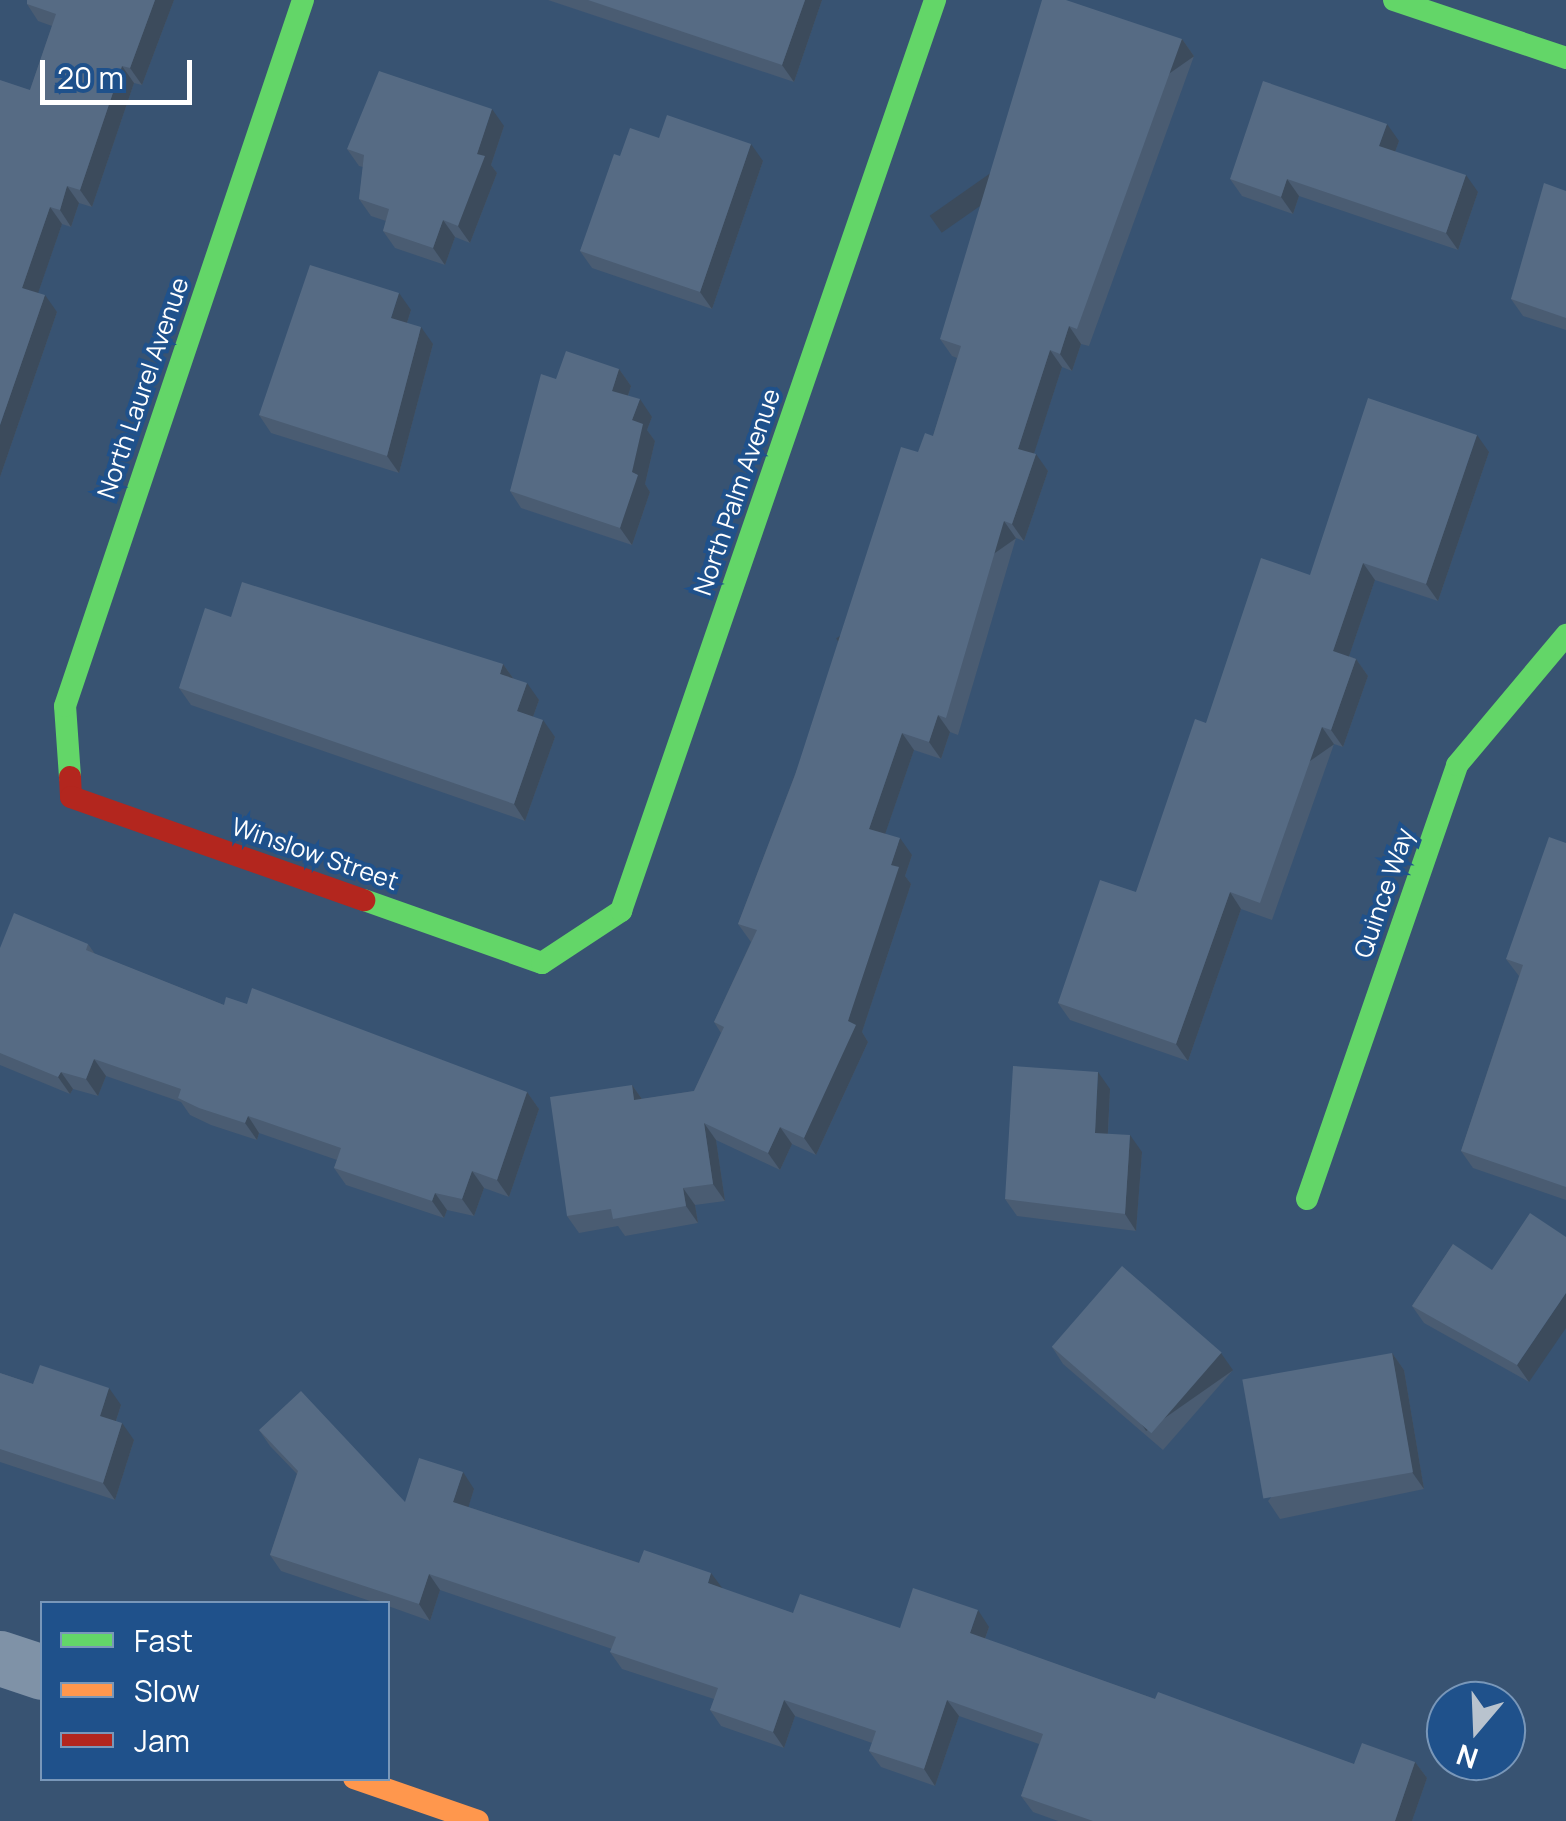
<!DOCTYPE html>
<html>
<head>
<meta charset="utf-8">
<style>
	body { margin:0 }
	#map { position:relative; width:1566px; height:1821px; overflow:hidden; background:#385372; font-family:Manrope,sans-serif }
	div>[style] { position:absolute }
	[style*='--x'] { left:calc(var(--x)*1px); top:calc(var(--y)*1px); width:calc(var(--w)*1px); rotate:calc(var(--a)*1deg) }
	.street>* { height:55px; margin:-27.5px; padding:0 27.5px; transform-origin:27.5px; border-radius:27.5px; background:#7f92a7 }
	.fast>* { height:22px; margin:-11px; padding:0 11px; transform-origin:11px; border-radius:11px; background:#63d668 }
	.slow>* { height:22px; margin:-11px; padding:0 11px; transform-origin:11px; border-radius:11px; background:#ff974d }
	.jam>* { height:22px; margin:-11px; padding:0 11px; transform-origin:11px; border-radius:11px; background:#b3261e }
	.wall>* { inset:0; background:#4a5c72 }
	.shaded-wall>* { inset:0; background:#3c4b5c; transform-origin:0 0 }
	.building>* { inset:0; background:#566b84; transform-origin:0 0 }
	span { translate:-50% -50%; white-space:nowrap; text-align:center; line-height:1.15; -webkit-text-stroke:8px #1f518b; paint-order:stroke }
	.street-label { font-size:25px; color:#fff }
	.legend { position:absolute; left:40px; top:1601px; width:350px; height:180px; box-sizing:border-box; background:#1f518b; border:2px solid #7997b9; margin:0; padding:12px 18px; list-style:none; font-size:30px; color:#fff }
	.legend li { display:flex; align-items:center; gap:20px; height:50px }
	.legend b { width:50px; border:2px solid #7997b9 }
	.north { position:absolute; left:1426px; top:1681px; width:100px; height:100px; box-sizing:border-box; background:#1f518b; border:2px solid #7997b9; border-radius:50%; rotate:199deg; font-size:28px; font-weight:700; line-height:40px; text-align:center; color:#fff }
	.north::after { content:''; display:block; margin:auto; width:35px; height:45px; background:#b9c3ce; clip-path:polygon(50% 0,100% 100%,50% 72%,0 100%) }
	.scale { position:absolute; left:40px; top:60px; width:152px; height:45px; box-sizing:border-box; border:5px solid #fff; border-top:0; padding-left:12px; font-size:30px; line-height:35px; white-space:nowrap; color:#fff; -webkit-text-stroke:8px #1f518b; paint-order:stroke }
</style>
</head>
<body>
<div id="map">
	<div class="street">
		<i style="--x:0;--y:1658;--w:44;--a:18.4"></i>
	</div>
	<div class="fast">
		<i style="--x:1394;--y:0;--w:182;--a:18.6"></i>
		<i style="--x:70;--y:777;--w:71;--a:-94"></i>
		<i style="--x:65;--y:706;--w:745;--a:-71.37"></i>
		<i style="--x:364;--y:900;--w:189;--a:19.5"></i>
		<i style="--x:542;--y:963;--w:95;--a:-33.4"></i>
		<i style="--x:621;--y:911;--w:964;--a:-70.98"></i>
		<i style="--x:1307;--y:1199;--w:459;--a:-70.9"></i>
		<i style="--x:1457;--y:765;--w:170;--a:-50"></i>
	</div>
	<div class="slow">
		<i style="--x:354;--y:1778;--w:131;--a:19.1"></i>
	</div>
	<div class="jam">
		<i style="--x:70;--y:777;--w:20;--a:87"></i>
		<i style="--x:71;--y:797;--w:311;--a:19.4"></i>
	</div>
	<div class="wall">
		<i style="clip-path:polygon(174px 0,142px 85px,134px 83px,92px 207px,79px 203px,71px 227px,62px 224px,38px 293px,57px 312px,0 477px,30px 90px,52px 26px,38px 21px,27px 4px)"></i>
		<i style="clip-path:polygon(548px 0,822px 0,794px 82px)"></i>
		<i style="clip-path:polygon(1182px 39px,1194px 56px,1089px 346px,1081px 344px,1072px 371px,1062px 367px,1034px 453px,1048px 471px,1024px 541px,1016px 538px,958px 735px,950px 732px,941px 759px,914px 750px,885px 834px,912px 855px,905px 876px,911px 884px,862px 1032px,868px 1042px,816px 1155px,792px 1144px,780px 1170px,716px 1140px,725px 1201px,695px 1205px,698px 1223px,625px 1236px,618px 1226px,579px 1233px,567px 1216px,632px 1085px,642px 1099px,694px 1091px,721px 1033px,714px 1022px,751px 942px,738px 924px,918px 452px,933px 436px,957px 358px,952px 356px,940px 339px)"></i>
		<i style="clip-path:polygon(504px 126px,491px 165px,497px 173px,470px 243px,455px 237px,445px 265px,395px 248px,383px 231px,386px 221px,371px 216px,359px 199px,363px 167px,359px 166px,347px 149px)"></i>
		<i style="clip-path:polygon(659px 138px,763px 161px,712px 309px,592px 268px,580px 251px,620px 156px)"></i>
		<i style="clip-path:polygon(1399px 141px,1395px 152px,1478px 192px,1458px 250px,1299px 196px,1293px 214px,1242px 196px,1230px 179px)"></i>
		<i style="clip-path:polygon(1566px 191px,1566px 330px,1523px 316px,1511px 299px)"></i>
		<i style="clip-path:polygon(411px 310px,407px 323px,433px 344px,399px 473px,271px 433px,259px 415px)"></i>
		<i style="clip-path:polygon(619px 369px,631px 386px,628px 396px,652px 417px,647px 430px,655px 441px,645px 484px,650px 492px,632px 545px,521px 508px,510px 491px,556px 379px)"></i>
		<i style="clip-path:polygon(1489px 452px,1438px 601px,1375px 580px,1349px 656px,1356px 659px,1368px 676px,1343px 747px,1334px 744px,1272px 920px,1241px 909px,1188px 1061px,1070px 1020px,1058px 1003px,1136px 892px,1206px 723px,1310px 575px)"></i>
		<i style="clip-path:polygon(231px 617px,503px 664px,513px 678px,539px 700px,533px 717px,555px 737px,525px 821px,191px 705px,179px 688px)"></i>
		<i style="clip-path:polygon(1566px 843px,1566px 1200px,1473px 1168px,1461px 1151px,1519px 976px,1506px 959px)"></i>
		<i style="clip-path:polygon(88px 944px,95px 954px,224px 1005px,527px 1092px,539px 1109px,509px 1197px,484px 1188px,474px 1216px,447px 1210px,444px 1218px,346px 1185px,334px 1168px,337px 1160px,259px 1133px,257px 1140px,211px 1125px,190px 1115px,181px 1102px,106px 1076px,98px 1096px,73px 1089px,70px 1094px,0 1065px,0 948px)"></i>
		<i style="clip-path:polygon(1110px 1089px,1108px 1134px,1142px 1152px,1136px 1231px,1017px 1216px,1005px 1199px)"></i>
		<i style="clip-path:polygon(1453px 1244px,1529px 1382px,1424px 1323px,1412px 1306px)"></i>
		<i style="clip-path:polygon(1052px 1347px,1233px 1370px,1163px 1450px,1063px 1364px)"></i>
		<i style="clip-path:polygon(1392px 1353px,1404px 1370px,1424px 1489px,1280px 1519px,1268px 1501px)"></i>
		<i style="clip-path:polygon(0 1373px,33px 1384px,121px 1405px,116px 1421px,134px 1440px,115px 1500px,0 1462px)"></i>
		<i style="clip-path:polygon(259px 1430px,405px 1502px,474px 1489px,468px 1507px,793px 1613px,900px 1628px,989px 1627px,985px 1639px,1155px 1699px,1354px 1764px,1415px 1762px,1427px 1778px,1412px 1821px,1058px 1821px,1033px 1812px,1021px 1796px,1039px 1744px,959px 1716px,935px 1786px,881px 1767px,869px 1751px,872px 1743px,795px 1716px,784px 1748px,721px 1726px,710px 1710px,714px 1699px,622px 1669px,610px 1652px,612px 1649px,440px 1590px,430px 1621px,388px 1606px,388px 1604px,379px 1604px,281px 1571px,270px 1555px,297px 1474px,270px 1446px)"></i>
	</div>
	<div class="shaded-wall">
		<i style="clip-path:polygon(155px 0,174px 0,142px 85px,130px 68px)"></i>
		<i style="clip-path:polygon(805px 0,822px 0,794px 82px,782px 65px)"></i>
		<i style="left:1182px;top:39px;width:21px;height:308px;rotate:55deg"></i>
		<i style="clip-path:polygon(122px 66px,134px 83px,92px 207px,80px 190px)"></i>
		<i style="clip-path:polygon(492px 109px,504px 126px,491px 165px,497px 173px,470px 243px,458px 226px,477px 154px)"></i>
		<i style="clip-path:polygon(1387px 124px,1399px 141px,1391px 163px,1379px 146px)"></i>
		<i style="clip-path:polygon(751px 144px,763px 161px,712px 309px,700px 292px)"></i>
		<i style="clip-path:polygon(1466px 175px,1478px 192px,1458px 250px,1446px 233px)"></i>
		<i style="clip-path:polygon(1287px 179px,1299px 196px,1293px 214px,1281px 197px)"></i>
		<i style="clip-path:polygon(67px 186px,79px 203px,71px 227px,60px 210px)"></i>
		<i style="clip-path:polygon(50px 207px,62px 224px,34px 305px,22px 288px)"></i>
		<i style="clip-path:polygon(443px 220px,455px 237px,445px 265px,433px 248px)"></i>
		<i style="clip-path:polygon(399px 293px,411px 310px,403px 335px,391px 318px)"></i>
		<i style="clip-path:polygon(45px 295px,57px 312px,0 477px,0 425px)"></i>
		<i style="clip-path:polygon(1069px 326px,1081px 344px,1072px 371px,1060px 354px)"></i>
		<i style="clip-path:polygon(421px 327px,433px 344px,399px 473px,387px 456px)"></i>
		<i style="clip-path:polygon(1050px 350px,1062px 367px,1030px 466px,1018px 449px)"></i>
		<i style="clip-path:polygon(619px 369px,631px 386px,624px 408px,612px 391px)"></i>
		<i style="clip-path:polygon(640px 399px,652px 417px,647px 430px,655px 441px,645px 484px,650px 492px,632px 545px,620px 528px,632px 472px,632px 420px)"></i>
		<i style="clip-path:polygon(1477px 435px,1489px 452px,1438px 601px,1426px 584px)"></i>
		<i style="clip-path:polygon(1036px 454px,1048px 471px,1024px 541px,1012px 524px)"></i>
		<i style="left:1004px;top:521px;width:21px;height:205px;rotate:55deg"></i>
		<i style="clip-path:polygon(1363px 563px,1375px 580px,1345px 668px,1333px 651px)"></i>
		<i style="clip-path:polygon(1356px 659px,1368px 676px,1343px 747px,1331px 730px)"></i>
		<i style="clip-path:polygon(503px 664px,515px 681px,500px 674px)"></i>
		<i style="clip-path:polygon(527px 683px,539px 700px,529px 728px,517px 711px)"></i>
		<i style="clip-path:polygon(938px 715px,950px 732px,941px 759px,929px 742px)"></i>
		<i style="clip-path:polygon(543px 720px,555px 737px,525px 821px,514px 804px)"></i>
		<i style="left:1322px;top:727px;width:21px;height:187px;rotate:55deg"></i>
		<i style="clip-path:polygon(902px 733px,914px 750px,881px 846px,869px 829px)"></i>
		<i style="clip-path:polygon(900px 838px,912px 855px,905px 876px,911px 884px,862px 1032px,868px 1042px,816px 1155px,804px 1138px,848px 1021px,891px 865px)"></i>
		<i style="clip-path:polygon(1230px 892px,1241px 909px,1188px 1061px,1176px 1044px)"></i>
		<i style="clip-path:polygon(94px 1059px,106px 1076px,98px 1096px,86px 1079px)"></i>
		<i style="clip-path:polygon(61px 1072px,73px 1089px,70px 1094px,58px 1077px)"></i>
		<i style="clip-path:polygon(1098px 1072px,1110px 1089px,1107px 1150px,1095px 1133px)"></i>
		<i style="clip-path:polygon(632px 1085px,644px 1102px,634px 1100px)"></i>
		<i style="clip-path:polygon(527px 1092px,539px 1109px,509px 1197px,497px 1180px)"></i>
		<i style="clip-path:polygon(248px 1116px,259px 1133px,257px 1140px,245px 1123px)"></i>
		<i style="clip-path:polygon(704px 1123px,716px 1140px,725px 1201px,713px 1184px)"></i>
		<i style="clip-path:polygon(780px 1127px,792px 1144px,780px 1170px,768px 1153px)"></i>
		<i style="clip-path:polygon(1130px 1135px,1142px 1152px,1136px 1231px,1125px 1214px)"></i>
		<i style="clip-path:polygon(472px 1171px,484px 1188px,474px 1216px,462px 1199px)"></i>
		<i style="clip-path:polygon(683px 1188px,695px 1205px,698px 1223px,686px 1206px)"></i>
		<i style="clip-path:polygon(435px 1193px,447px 1210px,444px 1218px,432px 1201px)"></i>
		<i style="clip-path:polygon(1566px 1293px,1566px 1328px,1529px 1382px,1517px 1365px)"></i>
		<i style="left:1221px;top:1353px;width:21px;height:106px;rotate:55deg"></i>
		<i style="clip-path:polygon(1392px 1353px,1404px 1370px,1424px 1489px,1412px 1472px)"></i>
		<i style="clip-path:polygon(109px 1388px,121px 1405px,112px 1433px,100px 1416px)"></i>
		<i style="clip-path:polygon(122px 1423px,134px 1440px,115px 1500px,103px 1483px)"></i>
		<i style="clip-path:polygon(463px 1472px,474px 1489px,465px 1518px,453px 1502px)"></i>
		<i style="clip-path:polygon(711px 1573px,723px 1589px,708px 1583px)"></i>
		<i style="clip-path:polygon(429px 1574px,440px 1590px,430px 1621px,419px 1604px)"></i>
		<i style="clip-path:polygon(978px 1610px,989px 1627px,981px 1650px,970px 1633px)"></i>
		<i style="clip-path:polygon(784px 1700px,795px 1716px,784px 1748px,773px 1732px)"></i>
		<i style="clip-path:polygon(947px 1700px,959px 1716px,935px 1786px,924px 1769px)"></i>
		<i style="clip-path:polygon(1415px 1762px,1427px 1778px,1412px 1821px,1395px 1821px)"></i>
	</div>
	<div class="building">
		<i style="clip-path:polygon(27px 0,155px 0,130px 68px,122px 66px,80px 190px,67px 186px,60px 210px,50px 207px,22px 288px,45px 295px,0 425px,0 80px,30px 90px,56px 14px,27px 4px)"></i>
		<i style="clip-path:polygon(588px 0,805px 0,782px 65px)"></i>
		<i style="clip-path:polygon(1042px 0,1066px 0,1182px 39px,1077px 329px,1069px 326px,1060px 354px,1050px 350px,1018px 449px,1036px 454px,1012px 524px,1004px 521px,946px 718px,938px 715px,929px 742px,902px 733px,869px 829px,900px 838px,891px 865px,899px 867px,848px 1021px,856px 1025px,804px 1138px,780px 1127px,768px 1153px,704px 1123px,713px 1184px,683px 1188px,686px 1206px,613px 1219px,611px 1209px,567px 1216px,550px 1097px,632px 1085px,634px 1100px,694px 1091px,724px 1027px,714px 1022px,757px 930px,738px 924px,795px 775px,901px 447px,918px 452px,925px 433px,933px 436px,961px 346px,940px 339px)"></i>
		<i style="clip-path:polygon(379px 71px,492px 109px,477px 154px,485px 156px,458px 226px,443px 220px,433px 248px,383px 231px,389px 209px,359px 199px,364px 155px,347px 149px)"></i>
		<i style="clip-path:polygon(1263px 81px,1387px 124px,1379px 146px,1466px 175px,1446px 233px,1287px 179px,1281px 197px,1230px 179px)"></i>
		<i style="clip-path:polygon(667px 115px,751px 144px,700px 292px,580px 251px,614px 154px,620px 156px,630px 128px,659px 138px)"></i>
		<i style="clip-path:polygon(1544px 183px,1566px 191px,1566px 318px,1511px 299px)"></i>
		<i style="clip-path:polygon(310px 265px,399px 293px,391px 318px,421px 327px,387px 456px,259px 415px)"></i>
		<i style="clip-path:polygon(566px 351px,619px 369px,612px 391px,640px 399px,632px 420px,643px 424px,632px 472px,638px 475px,620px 528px,510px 491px,541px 374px,556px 379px)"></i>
		<i style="clip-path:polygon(1368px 398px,1477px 435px,1426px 584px,1363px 563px,1333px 651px,1356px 659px,1331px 730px,1322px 727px,1260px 903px,1230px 892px,1176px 1044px,1058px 1003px,1100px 880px,1136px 892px,1195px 719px,1206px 723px,1261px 558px,1310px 575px)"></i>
		<i style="clip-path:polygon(242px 582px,503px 664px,500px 674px,527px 683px,517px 711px,543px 720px,514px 804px,179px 688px,205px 608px,231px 617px)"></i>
		<i style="clip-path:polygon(1549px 837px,1566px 843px,1566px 1187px,1461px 1151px,1523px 965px,1506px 959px)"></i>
		<i style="clip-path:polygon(14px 913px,88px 944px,86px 950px,224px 1005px,226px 997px,247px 1004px,252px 988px,527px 1092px,497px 1180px,472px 1171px,462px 1199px,435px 1193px,432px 1201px,334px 1168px,341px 1148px,248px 1116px,245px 1123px,199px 1108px,178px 1098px,181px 1089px,94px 1059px,86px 1079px,61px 1072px,58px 1077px,0 1053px,0 948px)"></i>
		<i style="clip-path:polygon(1013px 1066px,1098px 1072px,1095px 1133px,1130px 1135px,1125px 1214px,1005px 1199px)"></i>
		<i style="clip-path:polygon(1530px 1213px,1566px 1237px,1566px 1293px,1517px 1365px,1412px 1306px,1453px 1244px,1492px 1270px)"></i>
		<i style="left:1122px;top:1266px;width:132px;height:107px;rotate:41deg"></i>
		<i style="left:1392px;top:1353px;width:121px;height:152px;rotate:80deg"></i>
		<i style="clip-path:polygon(40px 1365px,109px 1388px,100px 1416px,122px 1423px,103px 1483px,0 1449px,0 1373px,33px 1384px)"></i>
		<i style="clip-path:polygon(301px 1391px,405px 1502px,419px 1458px,463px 1472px,453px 1502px,639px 1563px,644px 1550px,711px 1573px,708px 1583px,793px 1613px,800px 1594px,900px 1628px,913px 1588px,978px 1610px,970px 1633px,1155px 1699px,1158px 1692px,1354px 1764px,1362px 1743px,1415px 1762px,1395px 1821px,1093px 1821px,1021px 1796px,1043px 1734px,947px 1700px,924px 1769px,869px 1751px,876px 1731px,784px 1700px,773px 1732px,710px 1710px,718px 1688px,610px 1652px,616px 1637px,429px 1574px,419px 1604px,270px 1555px,298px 1471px,259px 1430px)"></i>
	</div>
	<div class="street-label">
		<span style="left:143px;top:388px;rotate:-71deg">North Laurel Avenue</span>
		<span style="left:737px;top:492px;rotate:-71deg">North Palm Avenue</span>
		<span style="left:315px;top:854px;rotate:19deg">Winslow Street</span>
		<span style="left:1384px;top:893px;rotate:-71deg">Quince Way</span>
	</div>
	<ul class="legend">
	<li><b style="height:12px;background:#63d668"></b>Fast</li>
	<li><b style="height:12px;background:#ff974d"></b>Slow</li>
	<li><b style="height:12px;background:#b3261e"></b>Jam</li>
	</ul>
	<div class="north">N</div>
	<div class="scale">20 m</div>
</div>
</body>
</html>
